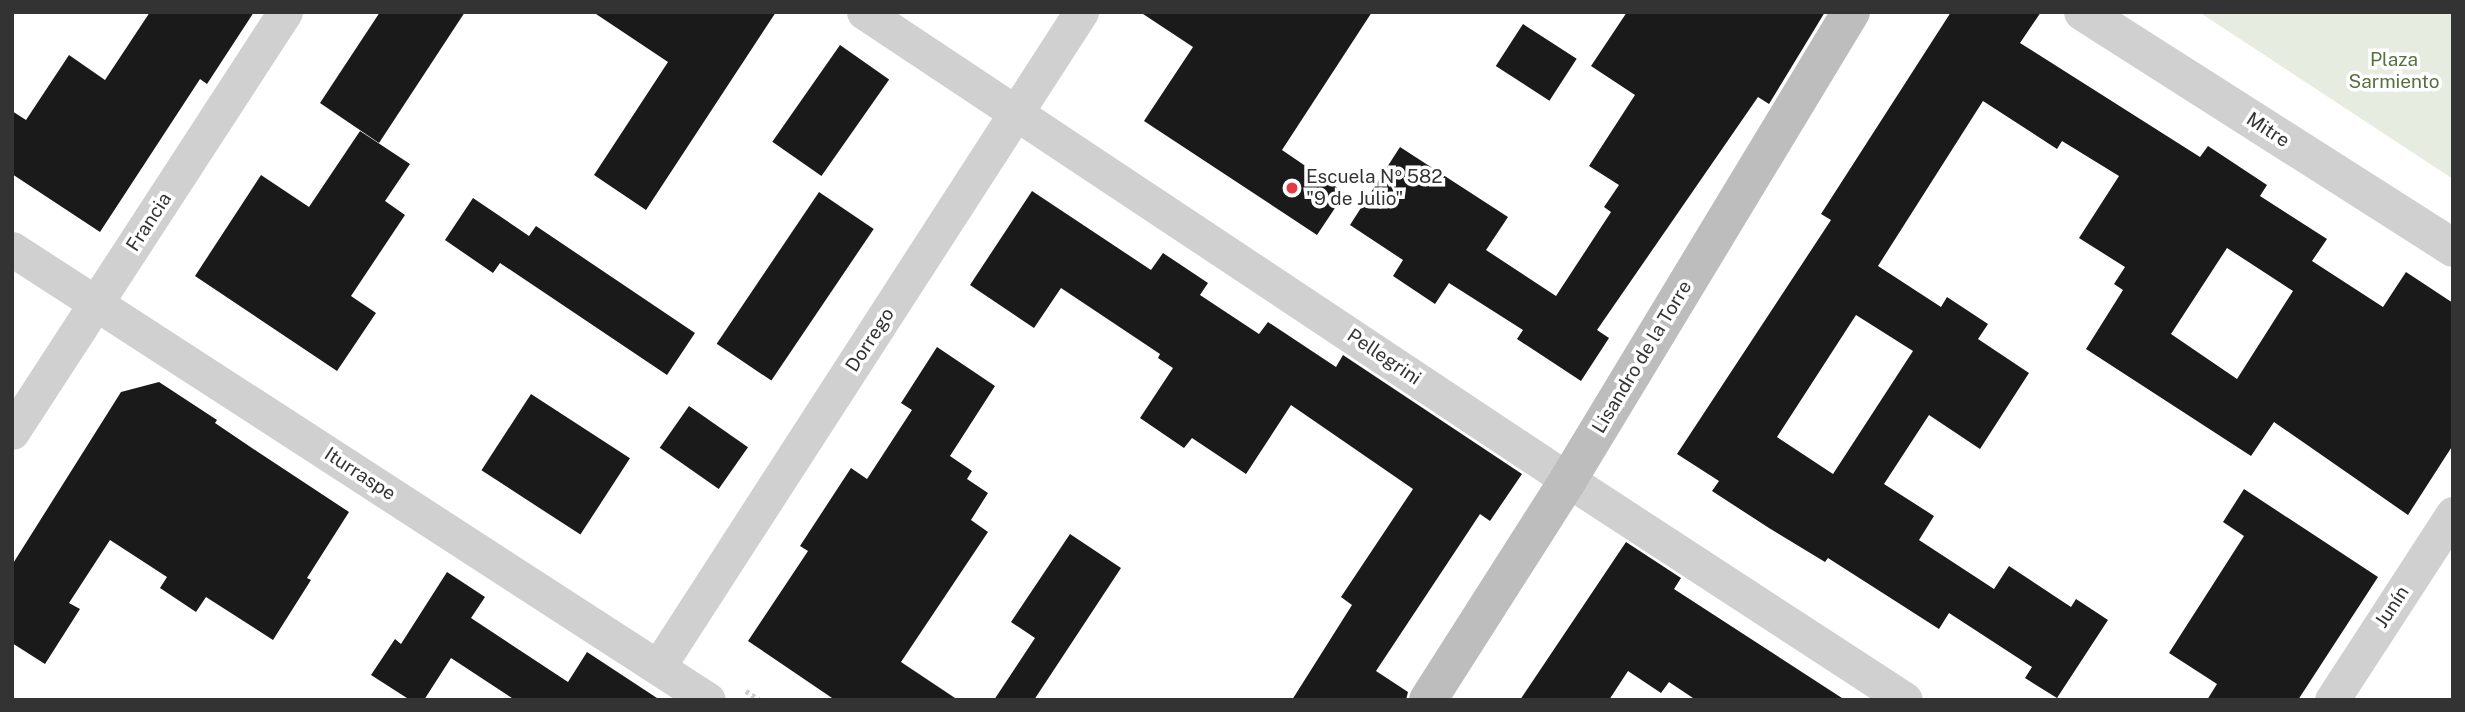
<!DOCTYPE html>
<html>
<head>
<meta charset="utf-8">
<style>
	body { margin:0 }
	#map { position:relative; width:2465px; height:712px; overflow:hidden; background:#fff; font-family:"Public Sans",sans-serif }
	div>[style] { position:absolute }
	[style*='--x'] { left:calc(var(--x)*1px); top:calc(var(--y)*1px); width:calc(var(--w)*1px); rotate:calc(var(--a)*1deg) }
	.green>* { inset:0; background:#e6ecdf }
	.building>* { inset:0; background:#1a1a1a; transform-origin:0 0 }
	.path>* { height:4.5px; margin-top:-2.25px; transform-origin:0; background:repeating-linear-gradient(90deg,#cdcdcd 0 3.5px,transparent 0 7px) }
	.minor>* { height:35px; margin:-17.5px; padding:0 17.5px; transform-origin:17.5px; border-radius:17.5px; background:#d0d0d0 }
	.tertiary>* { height:38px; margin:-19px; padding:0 19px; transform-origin:19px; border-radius:19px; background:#d0d0d0 }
	.secondary>* { height:38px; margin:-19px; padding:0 19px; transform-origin:19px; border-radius:19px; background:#bdbdbd }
	.dots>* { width:19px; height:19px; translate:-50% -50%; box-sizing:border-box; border:4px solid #fff; border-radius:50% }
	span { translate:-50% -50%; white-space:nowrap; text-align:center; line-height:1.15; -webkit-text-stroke:7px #fff; paint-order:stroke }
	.park-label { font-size:19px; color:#56703f }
	.street-label { font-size:19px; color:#333 }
	.poi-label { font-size:19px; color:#333 }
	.left { translate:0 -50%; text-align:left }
	.frame { position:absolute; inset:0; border:14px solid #333; pointer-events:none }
</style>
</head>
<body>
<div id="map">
	<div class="green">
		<i style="clip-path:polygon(2199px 12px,2453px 12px,2453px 179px)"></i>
	</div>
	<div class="building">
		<i style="clip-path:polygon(150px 12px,254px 12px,207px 84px,200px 79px,100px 232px,12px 174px,12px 111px,26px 120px,69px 55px,105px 80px)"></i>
		<i style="clip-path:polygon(380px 12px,465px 12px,379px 143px,320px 103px)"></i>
		<i style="clip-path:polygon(593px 12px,776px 12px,646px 210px,594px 175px,668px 62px)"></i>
		<i style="clip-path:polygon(1140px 12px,1372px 12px,1282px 150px,1345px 193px,1317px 235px,1144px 121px,1193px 47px)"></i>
		<i style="clip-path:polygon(1627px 12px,1825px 12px,1769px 104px,1758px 97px,1597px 330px,1609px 338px,1581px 381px,1517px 339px,1523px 330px,1449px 283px,1435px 304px,1393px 276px,1403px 260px,1350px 225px,1400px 147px,1508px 217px,1486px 250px,1556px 296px,1611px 212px,1604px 207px,1619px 185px,1589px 166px,1635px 95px,1591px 66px)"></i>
		<i style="clip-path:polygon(evenodd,1951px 12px,2041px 12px,2020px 43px,2200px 157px,2208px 146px,2267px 185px,2260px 196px,2327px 239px,2312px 261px,2383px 307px,2406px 272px,2453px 303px,2453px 445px,2408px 515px,2274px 422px,2251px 456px,2086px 349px,2123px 290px,2114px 284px,2125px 267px,2079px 238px,2119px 176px,2062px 141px,2057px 149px,1983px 101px,1878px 266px,1941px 307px,1947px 297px,1988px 324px,1978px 339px,2029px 373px,1980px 449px,1929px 415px,1884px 484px,1934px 516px,1919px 540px,1994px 589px,2009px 566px,2071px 607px,2076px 599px,2108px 620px,2057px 698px,2025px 678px,2032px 667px,1949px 613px,1939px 629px,1828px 558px,1825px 562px,1769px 528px,1712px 491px,1719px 481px,1677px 454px,1831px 220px,1821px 214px,1951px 12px,2227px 248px,2293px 291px,2237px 379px,2171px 334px,2227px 248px,1951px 12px,1856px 315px,1913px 351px,1833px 474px,1777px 437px,1856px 315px)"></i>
		<i style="left:1523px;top:24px;width:64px;height:50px;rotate:33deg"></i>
		<i style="left:840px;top:45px;width:60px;height:118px;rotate:35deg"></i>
		<i style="clip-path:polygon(360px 131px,410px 164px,385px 201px,405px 215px,351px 296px,376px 313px,337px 371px,195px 276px,261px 175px,309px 207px)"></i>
		<i style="clip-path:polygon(1032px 191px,1151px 270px,1163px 253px,1208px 283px,1200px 295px,1259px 334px,1268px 322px,1336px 367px,1343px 355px,1522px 474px,1490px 521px,1480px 514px,1376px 671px,1408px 692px,1406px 700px,1292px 700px,1352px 605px,1341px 597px,1413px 489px,1291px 405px,1246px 474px,1192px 438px,1184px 448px,1140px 418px,1173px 368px,1158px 358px,1160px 354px,1061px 288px,1034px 328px,970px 285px)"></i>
		<i style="left:819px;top:192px;width:66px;height:183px;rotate:34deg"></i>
		<i style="clip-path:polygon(473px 198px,529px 236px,536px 226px,695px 333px,667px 375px,500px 263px,493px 273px,445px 240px)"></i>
		<i style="clip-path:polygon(937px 347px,995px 386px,950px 456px,972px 471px,967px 479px,988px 493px,971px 520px,988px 532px,901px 662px,958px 700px,835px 700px,748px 641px,808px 551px,800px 546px,851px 468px,867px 479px,912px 410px,901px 403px)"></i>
		<i style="clip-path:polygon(159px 382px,217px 420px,215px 423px,258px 452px,349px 512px,307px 578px,311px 580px,273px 640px,206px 597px,196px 612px,160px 588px,167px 577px,110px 540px,69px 603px,80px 609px,45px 664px,12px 643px,12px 565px,121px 392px)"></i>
		<i style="left:531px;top:394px;width:118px;height:91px;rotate:33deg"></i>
		<i style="left:689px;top:406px;width:72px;height:51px;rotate:35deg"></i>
		<i style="clip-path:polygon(2244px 489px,2378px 577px,2298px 700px,2207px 700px,2217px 684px,2169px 653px,2244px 536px,2223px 522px)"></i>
		<i style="clip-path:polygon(1070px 534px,1121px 568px,1034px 700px,994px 700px,1035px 638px,1011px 622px)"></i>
		<i style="clip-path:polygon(1626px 542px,1681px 578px,1674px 589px,1845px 700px,1696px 700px,1669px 682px,1661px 693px,1628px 671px,1609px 700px,1520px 700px)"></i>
		<i style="clip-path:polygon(447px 572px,485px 597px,471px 618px,568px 682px,587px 652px,660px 700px,515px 700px,451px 658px,424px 700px,410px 700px,371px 675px,395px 639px,401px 644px)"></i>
	</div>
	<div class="path">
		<i style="--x:746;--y:691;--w:17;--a:33"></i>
	</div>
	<div class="minor">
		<i style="--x:864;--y:12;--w:845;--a:33.61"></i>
		<i style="--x:1568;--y:480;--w:402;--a:33.1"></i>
		<i style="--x:12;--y:249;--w:829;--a:32.94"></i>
		<i style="--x:12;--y:432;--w:501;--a:-56.98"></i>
		<i style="--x:658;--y:667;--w:780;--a:-57.15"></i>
		<i style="--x:2332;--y:700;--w:222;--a:-57"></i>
	</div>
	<div class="tertiary">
		<i style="--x:2083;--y:12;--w:439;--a:32.5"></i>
	</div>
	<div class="secondary">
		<i style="--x:1428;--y:700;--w:261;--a:-57.5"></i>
		<i style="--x:1568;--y:480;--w:547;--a:-58.84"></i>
	</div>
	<div class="dots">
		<i style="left:1292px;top:188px;background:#e63946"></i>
	</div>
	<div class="park-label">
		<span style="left:2394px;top:71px">Plaza<br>Sarmiento</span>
	</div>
	<div class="street-label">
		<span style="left:2268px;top:130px;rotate:33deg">Mitre</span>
		<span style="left:149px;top:222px;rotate:-57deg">Francia</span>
		<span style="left:870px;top:340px;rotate:-57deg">Dorrego</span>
		<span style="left:1384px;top:357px;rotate:34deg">Pellegrini</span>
		<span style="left:1642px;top:357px;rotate:-59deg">Lisandro de la Torre</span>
		<span style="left:360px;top:474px;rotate:33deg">Iturraspe</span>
		<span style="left:2392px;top:607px;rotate:-57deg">Junín</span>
	</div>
	<div class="poi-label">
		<span class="left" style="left:1306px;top:188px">Escuela Nº 582<br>"9 de Julio"</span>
	</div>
	<div class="frame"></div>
</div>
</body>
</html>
